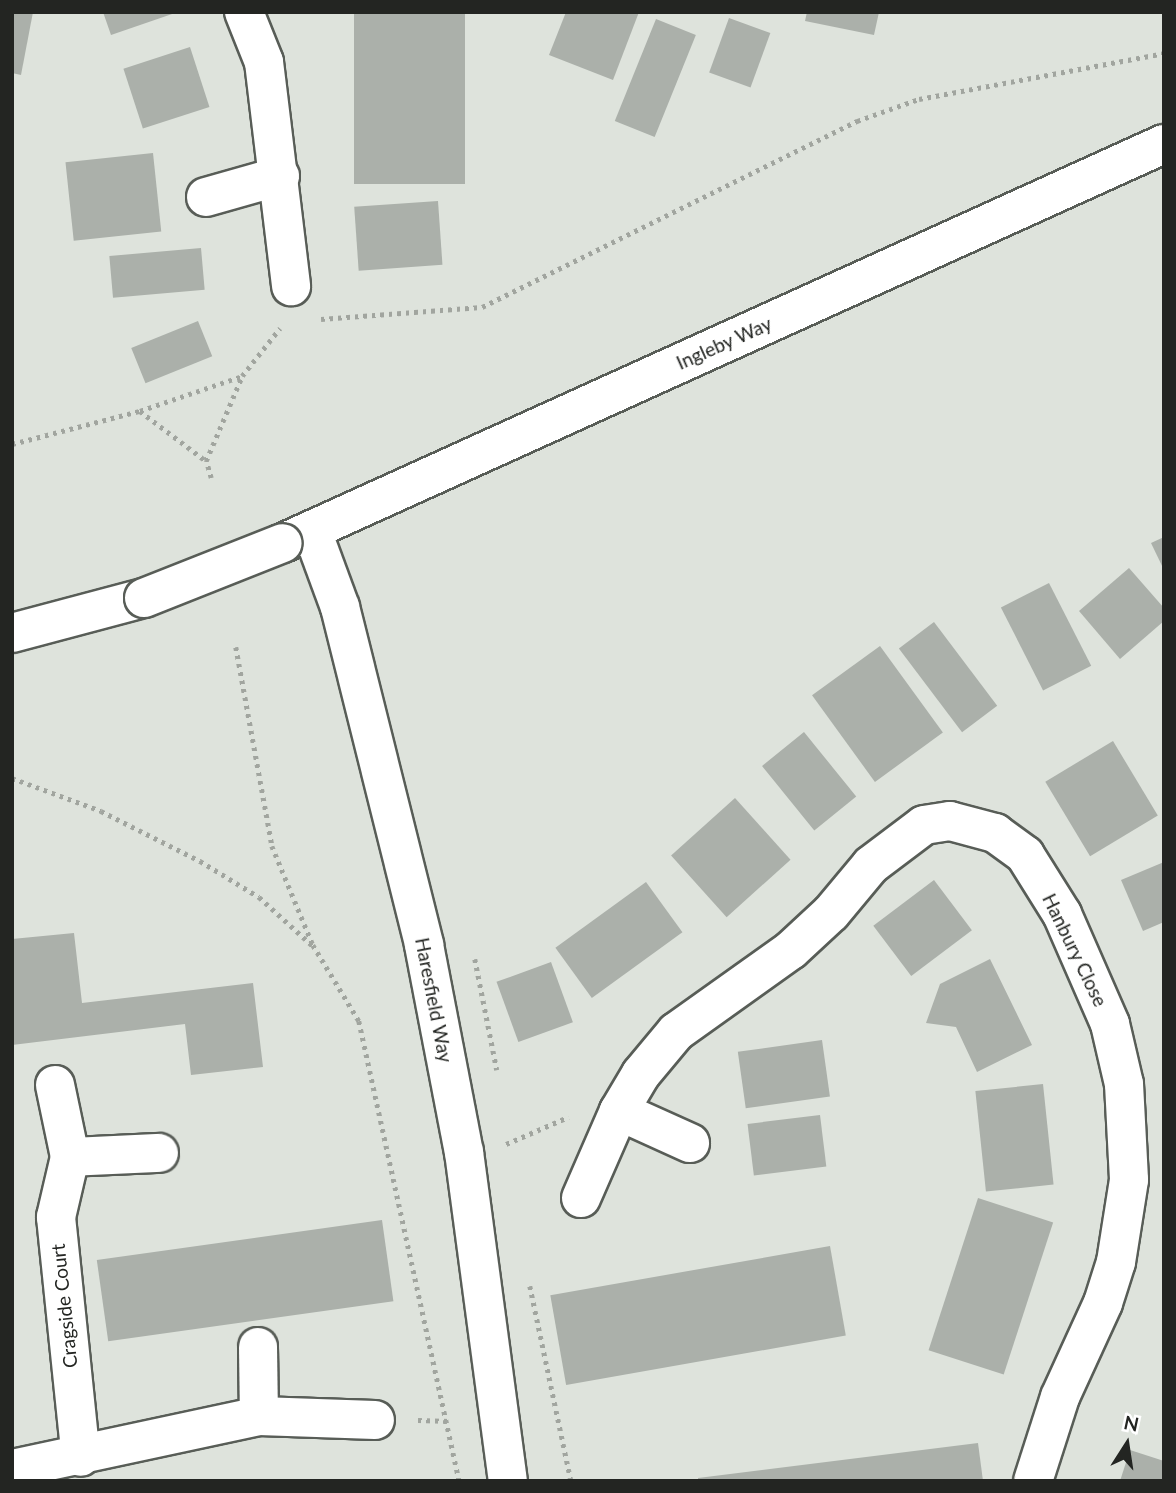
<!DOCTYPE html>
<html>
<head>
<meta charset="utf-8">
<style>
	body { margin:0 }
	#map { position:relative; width:1176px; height:1493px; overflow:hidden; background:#dee3dc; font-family:Lato,sans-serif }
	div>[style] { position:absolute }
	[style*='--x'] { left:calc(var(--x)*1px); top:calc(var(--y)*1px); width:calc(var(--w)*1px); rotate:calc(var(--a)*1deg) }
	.building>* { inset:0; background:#abb0aa; transform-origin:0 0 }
	.path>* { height:4.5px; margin-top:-2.25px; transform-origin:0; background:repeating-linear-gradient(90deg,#a1a59f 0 3.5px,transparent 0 8.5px) }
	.roads { filter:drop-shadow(2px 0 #585d57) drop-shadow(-2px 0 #585d57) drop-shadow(0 2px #585d57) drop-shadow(0 -2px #585d57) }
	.minor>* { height:38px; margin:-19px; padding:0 19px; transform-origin:19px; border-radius:19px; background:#fff }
	.tertiary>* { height:38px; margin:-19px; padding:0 19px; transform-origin:19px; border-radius:19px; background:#fff }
	.bridges { filter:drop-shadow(2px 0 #585d57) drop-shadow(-2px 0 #585d57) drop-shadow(0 2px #585d57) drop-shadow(0 -2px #585d57) }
	.tertiary-bridge>* { height:38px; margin:-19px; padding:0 19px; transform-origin:19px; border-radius:19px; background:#fff }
	span { translate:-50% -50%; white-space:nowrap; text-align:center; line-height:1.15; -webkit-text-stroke:5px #fff; paint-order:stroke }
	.street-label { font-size:19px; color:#232522 }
	.frame { position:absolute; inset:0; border:14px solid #232522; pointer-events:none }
	.north { position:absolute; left:1092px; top:1409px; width:70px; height:70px; -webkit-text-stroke:5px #fff; paint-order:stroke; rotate:12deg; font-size:19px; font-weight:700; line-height:28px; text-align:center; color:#232522 }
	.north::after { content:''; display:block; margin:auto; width:24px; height:32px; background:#232522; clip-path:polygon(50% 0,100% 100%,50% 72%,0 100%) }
</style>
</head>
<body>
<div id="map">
	<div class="building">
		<i style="clip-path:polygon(12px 12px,33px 12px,21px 75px,12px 73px)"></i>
		<i style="clip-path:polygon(103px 12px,175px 12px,175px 13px,111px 35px)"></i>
		<i style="left:354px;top:12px;width:111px;height:172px"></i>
		<i style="clip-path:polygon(566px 12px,639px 12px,613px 80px,549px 55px)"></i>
		<i style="clip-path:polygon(807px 12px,879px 12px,874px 35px,805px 21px)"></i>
		<i style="left:729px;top:18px;width:44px;height:58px;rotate:20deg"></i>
		<i style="left:656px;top:19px;width:43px;height:110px;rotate:22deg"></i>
		<i style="left:190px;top:47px;width:63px;height:70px;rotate:72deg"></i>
		<i style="left:153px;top:153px;width:79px;height:88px;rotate:84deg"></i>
		<i style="left:438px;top:201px;width:64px;height:84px;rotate:86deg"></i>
		<i style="left:201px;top:248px;width:42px;height:92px;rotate:85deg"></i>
		<i style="left:198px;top:321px;width:38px;height:72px;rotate:68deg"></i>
		<i style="clip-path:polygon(1164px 537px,1164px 570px,1151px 543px)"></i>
		<i style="clip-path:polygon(1129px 568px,1164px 608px,1164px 621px,1120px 659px,1079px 611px)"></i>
		<i style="left:1049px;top:583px;width:93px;height:54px;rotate:63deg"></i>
		<i style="left:934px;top:622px;width:105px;height:44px;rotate:53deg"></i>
		<i style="left:880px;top:646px;width:107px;height:84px;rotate:54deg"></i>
		<i style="left:804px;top:732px;width:83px;height:54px;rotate:51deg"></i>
		<i style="left:1113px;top:741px;width:87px;height:79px;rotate:59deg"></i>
		<i style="left:735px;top:798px;width:83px;height:86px;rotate:48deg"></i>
		<i style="clip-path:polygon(1164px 862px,1164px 922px,1143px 931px,1121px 880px)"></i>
		<i style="left:934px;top:880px;width:63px;height:76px;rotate:53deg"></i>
		<i style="left:646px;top:882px;width:62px;height:112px;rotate:54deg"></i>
		<i style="clip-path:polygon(74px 933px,82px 1003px,253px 983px,263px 1067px,191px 1075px,185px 1024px,12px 1045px,12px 939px)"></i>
		<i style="clip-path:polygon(990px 959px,1032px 1045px,977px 1072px,956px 1027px,926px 1023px,940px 984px)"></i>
		<i style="left:551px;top:962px;width:64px;height:58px;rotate:70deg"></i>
		<i style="left:822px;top:1040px;width:57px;height:85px;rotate:82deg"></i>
		<i style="left:1043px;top:1084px;width:101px;height:68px;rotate:84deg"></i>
		<i style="left:820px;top:1115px;width:52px;height:73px;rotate:83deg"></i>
		<i style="left:978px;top:1198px;width:79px;height:160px;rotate:18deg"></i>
		<i style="left:382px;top:1220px;width:82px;height:288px;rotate:82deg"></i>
		<i style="left:830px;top:1246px;width:91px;height:284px;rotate:80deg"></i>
		<i style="clip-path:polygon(978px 1443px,983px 1481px,698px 1481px,698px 1478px)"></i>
		<i style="clip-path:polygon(1130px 1450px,1164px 1461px,1164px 1481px,1120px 1481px)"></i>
	</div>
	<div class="path">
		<i style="--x:321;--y:319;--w:161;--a:-4.3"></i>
		<i style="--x:482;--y:307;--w:419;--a:-26.4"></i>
		<i style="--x:857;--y:121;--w:66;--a:-19.5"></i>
		<i style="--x:919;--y:99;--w:249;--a:-10.6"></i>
		<i style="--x:140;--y:411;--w:83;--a:37.1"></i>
		<i style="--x:12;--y:444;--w:132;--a:-14.5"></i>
		<i style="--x:140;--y:411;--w:108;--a:-18.9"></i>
		<i style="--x:211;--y:478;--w:18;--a:-106"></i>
		<i style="--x:206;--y:461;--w:92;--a:-67"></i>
		<i style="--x:242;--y:376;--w:61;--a:-51.6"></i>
		<i style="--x:236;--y:647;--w:202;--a:79.7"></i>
		<i style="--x:272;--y:846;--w:107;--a:67.5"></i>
		<i style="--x:313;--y:945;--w:89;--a:58.8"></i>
		<i style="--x:359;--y:1021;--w:469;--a:77.7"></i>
		<i style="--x:12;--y:778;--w:95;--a:20.3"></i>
		<i style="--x:101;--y:811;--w:111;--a:26.8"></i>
		<i style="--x:200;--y:861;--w:69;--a:31.4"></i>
		<i style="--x:259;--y:897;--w:72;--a:42.2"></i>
		<i style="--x:475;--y:959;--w:113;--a:78.8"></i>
		<i style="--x:506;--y:1144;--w:68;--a:-23.5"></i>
		<i style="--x:530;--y:1286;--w:199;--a:78.1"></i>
		<i style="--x:418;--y:1420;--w:32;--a:2"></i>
	</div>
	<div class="roads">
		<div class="minor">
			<i style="--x:244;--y:12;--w:54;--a:68.2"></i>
			<i style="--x:264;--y:62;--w:226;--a:83.1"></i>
			<i style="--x:206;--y:197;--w:77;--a:-15.8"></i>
			<i style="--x:312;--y:531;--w:81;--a:69.8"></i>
			<i style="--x:340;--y:607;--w:348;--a:76"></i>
			<i style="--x:424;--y:945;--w:211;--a:79.1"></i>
			<i style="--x:464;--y:1152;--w:332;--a:82.4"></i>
			<i style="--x:55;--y:1085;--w:74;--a:78.2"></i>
			<i style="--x:70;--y:1157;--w:62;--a:103.1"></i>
			<i style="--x:56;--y:1217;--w:241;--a:84.1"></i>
			<i style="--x:619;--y:1111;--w:78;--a:24.3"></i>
			<i style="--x:70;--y:1157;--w:89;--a:-2.6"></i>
			<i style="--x:581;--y:1198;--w:95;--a:-66.4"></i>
			<i style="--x:619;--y:1111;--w:43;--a:-59.3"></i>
			<i style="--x:641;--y:1074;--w:55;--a:-50.2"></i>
			<i style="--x:676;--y:1032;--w:141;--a:-35.5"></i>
			<i style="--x:791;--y:950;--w:54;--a:-42.8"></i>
			<i style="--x:831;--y:913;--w:62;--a:-50.2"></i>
			<i style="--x:871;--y:865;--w:66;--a:-37"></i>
			<i style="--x:924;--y:825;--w:26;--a:-9"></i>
			<i style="--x:950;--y:821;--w:47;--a:14.9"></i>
			<i style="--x:995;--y:833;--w:37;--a:36"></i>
			<i style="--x:1025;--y:855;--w:70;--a:57.9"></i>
			<i style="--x:1062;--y:914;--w:120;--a:66.4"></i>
			<i style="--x:1110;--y:1024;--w:62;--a:76.9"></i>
			<i style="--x:1124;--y:1084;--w:96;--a:87"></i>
			<i style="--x:1129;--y:1180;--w:83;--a:99"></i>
			<i style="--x:1116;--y:1262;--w:43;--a:107.6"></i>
			<i style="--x:1103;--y:1303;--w:103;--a:114.6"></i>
			<i style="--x:1060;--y:1397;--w:88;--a:107.8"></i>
			<i style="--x:258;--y:1347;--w:69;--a:89.2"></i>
			<i style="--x:12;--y:1469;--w:253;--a:-12.1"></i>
			<i style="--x:259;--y:1416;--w:116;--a:2"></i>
		</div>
		<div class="tertiary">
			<i style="--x:283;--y:543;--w:967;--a:-24.37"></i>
			<i style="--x:12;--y:633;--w:137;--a:-14.9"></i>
		</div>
	</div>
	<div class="bridges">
		<div class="tertiary-bridge">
			<i style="--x:144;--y:598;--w:149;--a:-21.6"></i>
		</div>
	</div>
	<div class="street-label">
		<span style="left:724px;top:343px;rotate:-24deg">Ingleby Way</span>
		<span style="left:1075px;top:950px;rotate:64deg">Hanbury Close</span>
		<span style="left:434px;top:1000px;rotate:79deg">Haresfield Way</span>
		<span style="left:64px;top:1306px;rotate:-96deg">Cragside Court</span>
	</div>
	<div class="frame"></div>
	<div class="north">N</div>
</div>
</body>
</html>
